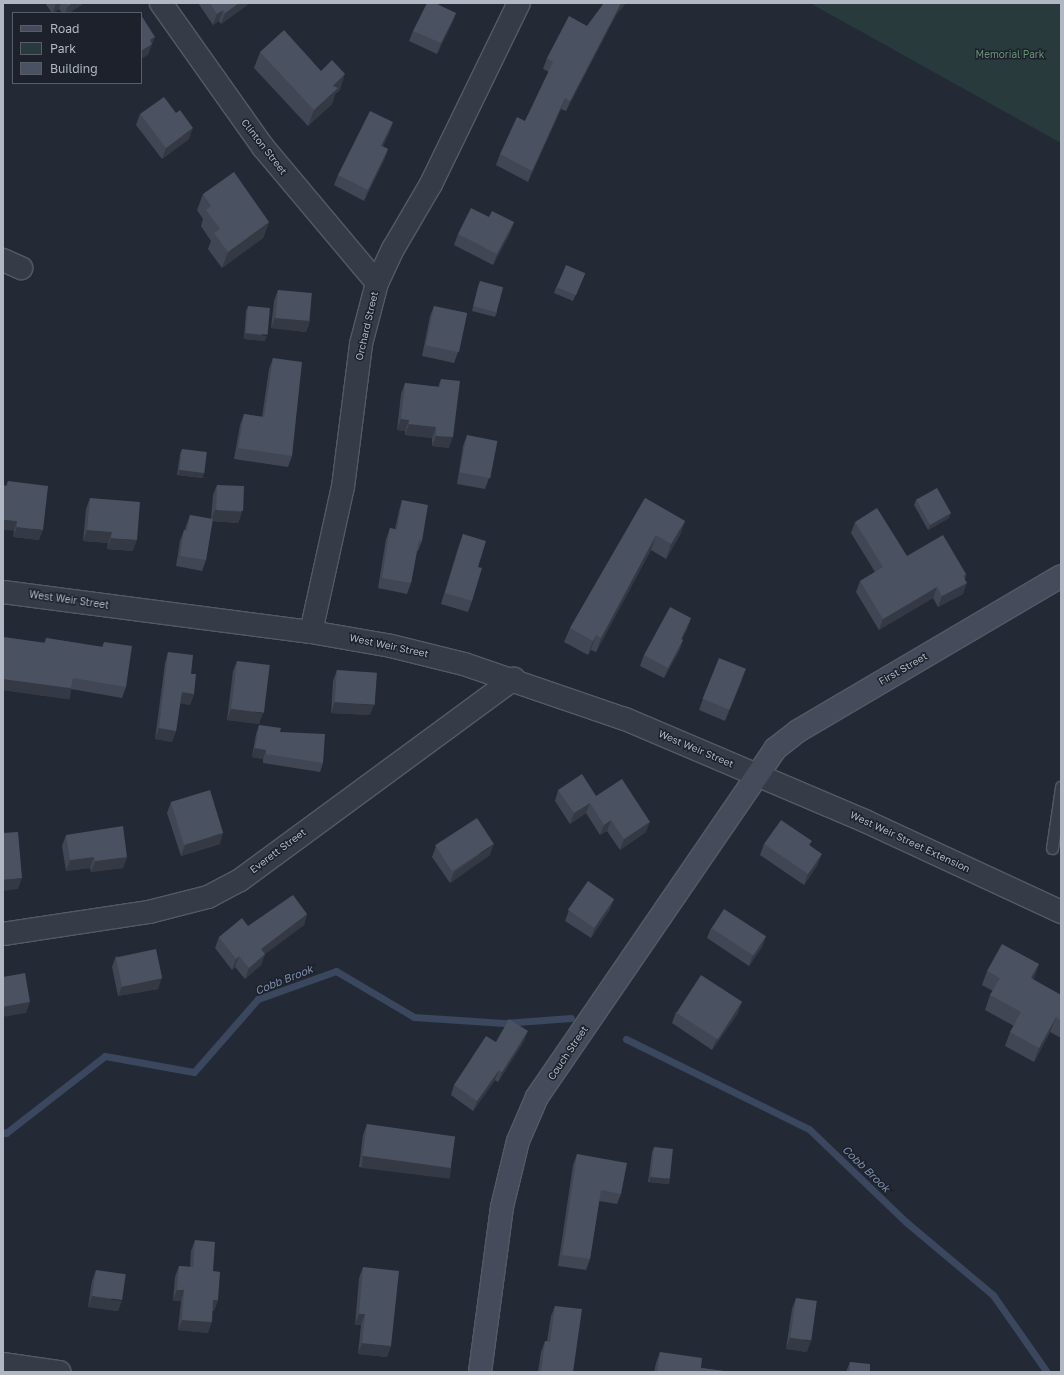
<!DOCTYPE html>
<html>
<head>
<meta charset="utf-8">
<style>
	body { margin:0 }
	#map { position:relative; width:1064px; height:1375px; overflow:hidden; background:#232a36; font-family:"Golos Text",sans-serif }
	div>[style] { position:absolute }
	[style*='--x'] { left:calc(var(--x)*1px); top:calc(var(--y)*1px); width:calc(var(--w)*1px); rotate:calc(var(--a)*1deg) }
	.green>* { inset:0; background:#293a3c }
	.stream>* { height:7px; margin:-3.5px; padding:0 3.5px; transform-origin:3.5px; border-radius:3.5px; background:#3a475e }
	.roads { filter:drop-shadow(1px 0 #545a65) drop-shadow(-1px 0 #545a65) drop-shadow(0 1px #545a65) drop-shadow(0 -1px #545a65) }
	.lane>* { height:11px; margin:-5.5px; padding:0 5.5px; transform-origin:5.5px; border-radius:5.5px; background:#363c47 }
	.street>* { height:22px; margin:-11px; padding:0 11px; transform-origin:11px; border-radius:11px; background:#363c47 }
	.secondary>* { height:22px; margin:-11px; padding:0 11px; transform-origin:11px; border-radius:11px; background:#454b5a }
	.wall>* { inset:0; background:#404653 }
	.shaded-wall>* { inset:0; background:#343943; transform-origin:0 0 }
	.building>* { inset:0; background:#4a5160; transform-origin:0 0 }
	span { translate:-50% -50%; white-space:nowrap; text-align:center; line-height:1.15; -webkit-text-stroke:3px #1c212c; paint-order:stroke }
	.park-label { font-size:10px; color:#6b9277 }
	.street-label { font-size:10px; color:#b1b7c3 }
	.water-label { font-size:11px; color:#7c8ca9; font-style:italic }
	.frame { position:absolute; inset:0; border:4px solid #b1b7c3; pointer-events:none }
	.legend { position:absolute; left:12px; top:12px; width:130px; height:72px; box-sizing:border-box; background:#1c212c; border:1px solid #585d68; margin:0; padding:5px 7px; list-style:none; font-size:12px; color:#b1b7c3 }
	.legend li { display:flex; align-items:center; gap:8px; height:20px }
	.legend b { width:20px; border:1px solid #585d68 }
</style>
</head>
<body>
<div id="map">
	<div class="green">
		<i style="clip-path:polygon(810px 3px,1061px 3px,1061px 143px)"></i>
	</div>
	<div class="stream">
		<i style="--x:626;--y:1039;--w:204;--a:26.2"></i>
		<i style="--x:809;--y:1129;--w:134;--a:43.8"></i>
		<i style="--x:906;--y:1222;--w:114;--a:40"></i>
		<i style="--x:993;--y:1295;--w:94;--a:55"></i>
		<i style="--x:3;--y:1132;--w:3;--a:18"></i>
		<i style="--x:6;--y:1133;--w:125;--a:-37.9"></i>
		<i style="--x:105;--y:1056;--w:90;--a:10.2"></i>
		<i style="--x:194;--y:1072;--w:97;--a:-48.8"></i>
		<i style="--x:258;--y:999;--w:83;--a:-19.7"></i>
		<i style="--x:336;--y:971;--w:91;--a:30.5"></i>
		<i style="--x:414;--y:1017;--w:90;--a:3.8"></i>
		<i style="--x:504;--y:1023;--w:67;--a:-4.3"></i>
	</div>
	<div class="roads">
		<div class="lane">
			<i style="--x:1052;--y:848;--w:62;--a:-81.6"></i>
		</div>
		<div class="street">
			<i style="--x:161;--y:3;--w:176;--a:54.7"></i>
			<i style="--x:263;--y:147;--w:177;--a:50"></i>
			<i style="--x:3;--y:260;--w:20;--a:24"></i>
			<i style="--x:3;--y:592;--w:311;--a:7.4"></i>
			<i style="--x:311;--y:632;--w:81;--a:9.9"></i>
			<i style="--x:391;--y:646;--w:75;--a:13.9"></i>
			<i style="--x:464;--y:664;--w:170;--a:18.9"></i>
			<i style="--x:625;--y:719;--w:261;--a:23"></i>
			<i style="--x:865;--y:821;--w:216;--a:24.9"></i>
			<i style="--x:311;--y:632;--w:148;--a:-77.6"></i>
			<i style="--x:343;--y:487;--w:144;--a:-82.8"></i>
			<i style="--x:361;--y:344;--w:63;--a:-75.3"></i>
			<i style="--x:377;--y:283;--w:38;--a:-65"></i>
			<i style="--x:393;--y:249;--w:75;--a:-59.7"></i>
			<i style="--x:431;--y:184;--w:201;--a:-64.1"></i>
			<i style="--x:3;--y:934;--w:148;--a:-8.6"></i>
			<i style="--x:149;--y:912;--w:61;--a:-14.3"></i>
			<i style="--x:208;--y:897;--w:36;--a:-28"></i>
			<i style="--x:240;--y:880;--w:340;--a:-36.3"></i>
			<i style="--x:3;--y:1364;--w:57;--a:8.1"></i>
		</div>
		<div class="secondary">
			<i style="--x:480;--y:1372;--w:166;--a:-82.4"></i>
			<i style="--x:502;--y:1207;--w:68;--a:-76.4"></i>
			<i style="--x:518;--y:1141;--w:48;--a:-66.6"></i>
			<i style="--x:537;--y:1097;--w:422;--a:-55.6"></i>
			<i style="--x:775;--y:749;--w:29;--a:-38"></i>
			<i style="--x:798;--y:731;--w:305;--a:-30.5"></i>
		</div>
	</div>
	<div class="wall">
		<i style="clip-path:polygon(45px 3px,84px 3px,69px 13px,62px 13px,59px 9px,53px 13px,52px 13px)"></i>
		<i style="clip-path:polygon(198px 3px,250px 3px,221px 24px,219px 21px,213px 25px)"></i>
		<i style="clip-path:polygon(600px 3px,626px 3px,616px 15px,566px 111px,561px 109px,528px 182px,496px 165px,500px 154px,525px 121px,549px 72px,543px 69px,547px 58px,587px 26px,603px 5px)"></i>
		<i style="clip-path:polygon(456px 13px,452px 23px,437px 54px,409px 41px,413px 31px)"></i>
		<i style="clip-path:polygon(260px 52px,340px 90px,335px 94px,332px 104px,308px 126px,254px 68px)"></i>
		<i style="clip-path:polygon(140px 114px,189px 139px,162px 159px,136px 125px)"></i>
		<i style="clip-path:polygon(393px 122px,389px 133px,383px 146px,388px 149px,384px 160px,364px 201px,334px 185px,338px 175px)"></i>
		<i style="clip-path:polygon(203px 194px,269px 222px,263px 238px,222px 268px,208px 249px,211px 241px,201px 226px,203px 219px,197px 210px)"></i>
		<i style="clip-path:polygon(489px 217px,514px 222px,510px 233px,493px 265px,454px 245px,458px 234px)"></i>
		<i style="clip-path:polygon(585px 273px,573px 301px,554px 293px,556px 287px)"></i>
		<i style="clip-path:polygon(480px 281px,497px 312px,495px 317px,472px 311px,478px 286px)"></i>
		<i style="clip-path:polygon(278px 290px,310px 321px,306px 332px,271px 328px,274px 301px)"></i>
		<i style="clip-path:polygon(248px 306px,265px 341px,244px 339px,246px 311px)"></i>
		<i style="clip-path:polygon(434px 306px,458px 352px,454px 363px,422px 356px,430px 316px)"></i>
		<i style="clip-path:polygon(273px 358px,292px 456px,288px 467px,234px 459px,240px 425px,244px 414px,262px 417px,269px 369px)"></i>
		<i style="clip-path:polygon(441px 379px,449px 448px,432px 446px,432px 438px,405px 435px,405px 431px,397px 430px,401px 394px,405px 383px,438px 387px)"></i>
		<i style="clip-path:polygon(467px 435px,489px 478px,485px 489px,457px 484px,463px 446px)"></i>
		<i style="clip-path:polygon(182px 449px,204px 473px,202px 478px,177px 475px,180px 454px)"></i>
		<i style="clip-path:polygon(8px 481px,39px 540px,13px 537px,14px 531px,6px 486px)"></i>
		<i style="clip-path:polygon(217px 485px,242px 512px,238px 523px,212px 521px,206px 560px,202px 571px,176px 566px,180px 541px,184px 530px,185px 530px,186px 526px,190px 515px,211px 519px,213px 495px)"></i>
		<i style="clip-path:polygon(90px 498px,133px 551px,107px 549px,108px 543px,83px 541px,86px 509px)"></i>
		<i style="clip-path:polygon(645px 498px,685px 521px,680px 535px,666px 559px,651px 550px,596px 652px,591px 650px,588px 655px,564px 642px,570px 628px)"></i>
		<i style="clip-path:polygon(402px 500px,422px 541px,418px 551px,417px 551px,411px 583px,407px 594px,378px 588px,386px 539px,390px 528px,395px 529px,399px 511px)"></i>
		<i style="clip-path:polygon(916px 500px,949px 518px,928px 530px,914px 505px)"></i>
		<i style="clip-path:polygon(855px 522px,907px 556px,966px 574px,965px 579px,963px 594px,938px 607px,933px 598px,879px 630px,856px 592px,860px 581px,875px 572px,851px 533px)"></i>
		<i style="clip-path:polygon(463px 534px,478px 567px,472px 601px,468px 612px,441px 604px,459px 545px)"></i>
		<i style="clip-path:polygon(691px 618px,687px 629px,682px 639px,683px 640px,679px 651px,664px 678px,640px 666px,644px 655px)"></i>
		<i style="clip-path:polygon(3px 637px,44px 643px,46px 638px,102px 647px,104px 642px,126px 687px,122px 698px,71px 689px,67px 699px,3px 690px)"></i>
		<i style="clip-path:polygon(168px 652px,191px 674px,194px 694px,190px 705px,180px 703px,176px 731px,172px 742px,155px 739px,165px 663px)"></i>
		<i style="clip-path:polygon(237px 661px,259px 724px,227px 720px,233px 671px)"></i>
		<i style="clip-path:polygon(337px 670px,370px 715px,331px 713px,333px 681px)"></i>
		<i style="clip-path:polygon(742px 680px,725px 721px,699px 710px,703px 699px)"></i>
		<i style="clip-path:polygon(259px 725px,280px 732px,323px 763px,320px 772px,263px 763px,263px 759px,252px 757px,256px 734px)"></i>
		<i style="clip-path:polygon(558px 790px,596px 796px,646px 832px,620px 850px,607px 831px,600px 835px,586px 813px,570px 824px,555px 801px)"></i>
		<i style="clip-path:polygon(171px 802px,220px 844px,181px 856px,167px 813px)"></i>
		<i style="clip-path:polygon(66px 835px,127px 857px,123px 868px,91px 872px,90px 868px,66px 871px,62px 846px)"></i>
		<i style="clip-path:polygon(764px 844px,810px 845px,818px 864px,804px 885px,760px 855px)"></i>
		<i style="clip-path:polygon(436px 846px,490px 855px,450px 883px,432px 857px)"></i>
		<i style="clip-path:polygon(610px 909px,591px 938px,565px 921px,569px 910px)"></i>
		<i style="clip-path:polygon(307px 914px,304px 925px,265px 954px,261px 965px,245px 979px,235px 967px,232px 970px,215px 948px,219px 937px,248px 926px)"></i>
		<i style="clip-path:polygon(711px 928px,766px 936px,762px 947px,749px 966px,707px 938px)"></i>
		<i style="clip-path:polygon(116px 956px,158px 989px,118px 996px,112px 967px)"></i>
		<i style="clip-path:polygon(987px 971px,1033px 980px,1061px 995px,1061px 1038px,1050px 1032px,1034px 1062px,1005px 1046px,1010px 1032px,1014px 1026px,985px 1010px,990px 995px,993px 991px,982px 985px)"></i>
		<i style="clip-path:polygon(676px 1012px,738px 1013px,712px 1050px,672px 1023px)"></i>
		<i style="clip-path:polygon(524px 1041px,498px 1082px,495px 1080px,473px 1111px,451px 1095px,454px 1085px,496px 1042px)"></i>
		<i style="clip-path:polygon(367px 1124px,447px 1178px,359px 1167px,363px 1135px)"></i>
		<i style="clip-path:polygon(654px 1147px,668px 1184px,648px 1182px,652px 1152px)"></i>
		<i style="clip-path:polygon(577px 1154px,621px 1194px,617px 1204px,599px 1201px,590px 1259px,586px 1270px,558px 1266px,573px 1165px)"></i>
		<i style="clip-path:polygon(195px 1240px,213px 1271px,218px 1300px,214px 1311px,212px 1311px,208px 1333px,178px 1330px,181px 1301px,173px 1301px,175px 1277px,179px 1266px,190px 1267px,191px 1251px)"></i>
		<i style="clip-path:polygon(363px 1267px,391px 1346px,387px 1357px,358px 1354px,361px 1325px,355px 1325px,359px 1278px)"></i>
		<i style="clip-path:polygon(96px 1270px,118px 1311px,88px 1307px,92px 1281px)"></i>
		<i style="clip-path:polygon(796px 1298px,807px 1352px,786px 1349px,792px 1309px)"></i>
		<i style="clip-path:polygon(555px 1306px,573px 1372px,538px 1372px,541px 1352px,545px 1341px,547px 1341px,551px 1316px)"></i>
		<i style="clip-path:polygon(660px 1352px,701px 1368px,732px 1372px,654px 1372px,656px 1363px)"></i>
		<i style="clip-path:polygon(850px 1362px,870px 1372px,846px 1372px)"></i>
	</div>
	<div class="shaded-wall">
		<i style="clip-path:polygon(56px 3px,61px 3px,59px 9px,53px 13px)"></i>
		<i style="clip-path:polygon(72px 3px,84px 3px,69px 13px,65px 13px,68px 6px)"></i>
		<i style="clip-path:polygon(239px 3px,250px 3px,221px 24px,225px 13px)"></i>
		<i style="clip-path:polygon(621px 3px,626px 3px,616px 15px,566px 111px,570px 101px)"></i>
		<i style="clip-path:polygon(223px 10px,219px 21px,213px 25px,217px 14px)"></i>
		<i style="clip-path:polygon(456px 13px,452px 23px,437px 54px,441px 43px)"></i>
		<i style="clip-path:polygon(155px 37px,148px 55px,141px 59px,141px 51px,150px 40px)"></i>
		<i style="clip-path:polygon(345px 74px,340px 90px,335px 94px,332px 104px,308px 126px,314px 110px,333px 86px)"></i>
		<i style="clip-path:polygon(565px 98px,561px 109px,528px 182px,532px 171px)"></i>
		<i style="clip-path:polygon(393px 122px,389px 133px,378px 157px,381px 146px)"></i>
		<i style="clip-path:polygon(193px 128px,189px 139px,162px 159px,166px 148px)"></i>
		<i style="clip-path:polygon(388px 149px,384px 160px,364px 201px,368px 190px)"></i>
		<i style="clip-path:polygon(269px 222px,263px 238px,222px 268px,228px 252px)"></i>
		<i style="clip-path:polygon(514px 222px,510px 233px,493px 265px,497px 254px)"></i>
		<i style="clip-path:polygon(275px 318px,310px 321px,306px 332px,271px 328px)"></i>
		<i style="clip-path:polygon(246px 333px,267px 336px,265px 341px,244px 339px)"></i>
		<i style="clip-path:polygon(401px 419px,409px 420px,405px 431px,397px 430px)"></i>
		<i style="clip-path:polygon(409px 424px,436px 427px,432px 438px,405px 435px)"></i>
		<i style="clip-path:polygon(436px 436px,453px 437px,449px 448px,432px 446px)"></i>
		<i style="left:179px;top:470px;width:25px;height:5px;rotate:7deg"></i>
		<i style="clip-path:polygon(215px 510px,242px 512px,238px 523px,211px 521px)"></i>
		<i style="clip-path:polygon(951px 513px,949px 518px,928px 530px,930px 524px)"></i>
		<i style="clip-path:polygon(3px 520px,17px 521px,14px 531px,3px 530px)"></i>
		<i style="clip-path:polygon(685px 521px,680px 535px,666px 559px,671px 544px)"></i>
		<i style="clip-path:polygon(17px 527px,43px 530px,39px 540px,13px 537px)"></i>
		<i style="clip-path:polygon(87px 530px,112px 532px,108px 543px,83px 541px)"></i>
		<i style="clip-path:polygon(656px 535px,651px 550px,596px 652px,601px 638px)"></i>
		<i style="clip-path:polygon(111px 538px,137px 540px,133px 551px,107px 549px)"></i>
		<i style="clip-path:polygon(967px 583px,963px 594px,938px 607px,942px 596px)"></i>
		<i style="clip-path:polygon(937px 587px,933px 598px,879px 630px,883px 619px)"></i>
		<i style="clip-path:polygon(691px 618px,687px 629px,677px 649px,681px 639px)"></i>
		<i style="clip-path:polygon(596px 635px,591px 650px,588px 655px,593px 641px)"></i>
		<i style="clip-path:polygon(683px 640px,679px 651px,664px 678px,668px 668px)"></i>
		<i style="clip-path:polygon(746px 669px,742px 680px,725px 721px,729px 710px)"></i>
		<i style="left:3px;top:679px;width:69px;height:11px;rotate:8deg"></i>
		<i style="clip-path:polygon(182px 692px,194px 694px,190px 705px,178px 703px)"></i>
		<i style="clip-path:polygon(335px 702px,374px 705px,370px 715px,331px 713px)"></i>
		<i style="clip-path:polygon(231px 709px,263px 713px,259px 724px,227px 720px)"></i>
		<i style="clip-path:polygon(159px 728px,176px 731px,172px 742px,155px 739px)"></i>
		<i style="clip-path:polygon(255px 748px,266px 750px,263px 759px,252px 757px)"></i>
		<i style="clip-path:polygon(590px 803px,586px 813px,570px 824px,574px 813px)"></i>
		<i style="clip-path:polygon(611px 820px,607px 831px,600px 835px,604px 825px)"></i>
		<i style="clip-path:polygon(650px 822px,646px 832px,620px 850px,624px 839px)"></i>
		<i style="clip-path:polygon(223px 833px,220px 844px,181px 856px,185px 845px)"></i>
		<i style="clip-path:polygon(494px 844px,490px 855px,450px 883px,454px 872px)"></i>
		<i style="clip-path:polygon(822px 854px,818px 864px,804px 885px,808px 874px)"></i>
		<i style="clip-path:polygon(94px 857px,90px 868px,66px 871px,70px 860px)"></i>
		<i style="clip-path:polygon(127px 857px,123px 868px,91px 872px,95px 861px)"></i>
		<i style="clip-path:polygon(22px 878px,18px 889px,3px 891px,3px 880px)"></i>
		<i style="clip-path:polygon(614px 899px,610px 909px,591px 938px,595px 927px)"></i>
		<i style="clip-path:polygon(307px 914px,304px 925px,257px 960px,261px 949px)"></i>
		<i style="clip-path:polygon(766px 936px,762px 947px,749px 966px,753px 955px)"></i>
		<i style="clip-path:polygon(265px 954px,261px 965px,245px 979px,249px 968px)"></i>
		<i style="clip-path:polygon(239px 956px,235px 967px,232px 970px,236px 959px)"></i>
		<i style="clip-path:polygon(1039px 964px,1034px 979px,1026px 993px,1031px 978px)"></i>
		<i style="clip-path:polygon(162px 978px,158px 989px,118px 996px,122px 986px)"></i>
		<i style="clip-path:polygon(30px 1002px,26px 1013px,3px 1017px,3px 1007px)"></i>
		<i style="clip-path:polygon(742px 1002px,738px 1013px,712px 1050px,716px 1040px)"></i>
		<i style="clip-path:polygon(1056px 1017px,1050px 1032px,1034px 1062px,1039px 1048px)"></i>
		<i style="clip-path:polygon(528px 1031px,524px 1041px,498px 1082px,502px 1072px)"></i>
		<i style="clip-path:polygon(499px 1070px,495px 1080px,473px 1111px,477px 1101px)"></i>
		<i style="left:363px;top:1156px;width:89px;height:12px;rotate:7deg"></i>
		<i style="left:650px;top:1177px;width:20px;height:5px;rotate:6deg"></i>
		<i style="clip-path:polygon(177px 1290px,184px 1290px,181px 1301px,173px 1301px)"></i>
		<i style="clip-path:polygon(92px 1296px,122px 1301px,118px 1311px,88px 1307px)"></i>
		<i style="clip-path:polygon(213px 1300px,218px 1300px,214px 1311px,209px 1311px)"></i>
		<i style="clip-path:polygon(359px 1314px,365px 1314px,361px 1325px,355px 1325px)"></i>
		<i style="clip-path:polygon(182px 1320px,212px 1322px,208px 1333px,178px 1330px)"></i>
		<i style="clip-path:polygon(790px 1338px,811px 1341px,807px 1352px,786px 1349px)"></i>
		<i style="clip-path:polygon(362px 1343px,391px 1346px,387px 1357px,358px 1354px)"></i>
	</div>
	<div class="building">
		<i style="clip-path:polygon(66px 3px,72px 3px,68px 6px)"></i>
		<i style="clip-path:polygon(210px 3px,239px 3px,225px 13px,223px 10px,217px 14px)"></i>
		<i style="clip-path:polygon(427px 3px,435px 3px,456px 13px,441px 43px,413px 31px)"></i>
		<i style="clip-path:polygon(604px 3px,621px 3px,570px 101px,565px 98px,532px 171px,500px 154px,517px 117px,525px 121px,553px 62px,547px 58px,569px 16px,587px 26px)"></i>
		<i style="clip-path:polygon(141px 15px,155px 37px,150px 40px,152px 44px,141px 51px)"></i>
		<i style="clip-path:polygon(284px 30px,321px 71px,332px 60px,345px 74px,333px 86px,338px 88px,314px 110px,260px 52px)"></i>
		<i style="clip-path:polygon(164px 97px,176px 113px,180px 110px,193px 128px,166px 148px,140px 114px)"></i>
		<i style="clip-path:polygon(370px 111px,393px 122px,381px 146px,388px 149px,368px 190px,338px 175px)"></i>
		<i style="clip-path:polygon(234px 172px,269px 222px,228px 252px,214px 233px,220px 229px,206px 210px,211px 206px,203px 194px)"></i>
		<i style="clip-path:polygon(471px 208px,489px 217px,492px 211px,514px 222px,497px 254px,458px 234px)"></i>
		<i style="left:566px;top:265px;width:21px;height:24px;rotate:23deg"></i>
		<i style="left:480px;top:281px;width:24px;height:26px;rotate:15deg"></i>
		<i style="left:278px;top:290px;width:34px;height:28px;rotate:5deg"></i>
		<i style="left:248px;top:306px;width:22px;height:27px;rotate:5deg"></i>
		<i style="left:434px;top:306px;width:34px;height:40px;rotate:12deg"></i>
		<i style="clip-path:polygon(273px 358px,302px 362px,292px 456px,238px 448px,244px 414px,264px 417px)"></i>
		<i style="clip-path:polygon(441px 379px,460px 381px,453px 437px,436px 436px,436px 427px,409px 424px,409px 420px,401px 419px,405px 383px,440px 387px)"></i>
		<i style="left:467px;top:435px;width:31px;height:38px;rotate:11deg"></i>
		<i style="left:182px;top:449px;width:25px;height:21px;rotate:7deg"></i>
		<i style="clip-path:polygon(8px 481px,48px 486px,43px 530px,17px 527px,17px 521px,3px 520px,3px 485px,7px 486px)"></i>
		<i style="left:217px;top:485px;width:27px;height:25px;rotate:2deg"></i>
		<i style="left:937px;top:488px;width:29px;height:24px;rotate:61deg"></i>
		<i style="clip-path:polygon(90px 498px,140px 502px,137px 540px,111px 538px,112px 532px,87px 530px)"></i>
		<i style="clip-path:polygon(645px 498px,685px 521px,671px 544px,656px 535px,601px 638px,596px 635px,593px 641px,570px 628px)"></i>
		<i style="clip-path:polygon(402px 500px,428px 505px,422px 541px,419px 540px,411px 583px,382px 578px,390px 528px,397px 530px)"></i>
		<i style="clip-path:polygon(877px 508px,907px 556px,943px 535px,966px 574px,963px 576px,967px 583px,942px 596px,937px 587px,883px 619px,860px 581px,883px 567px,855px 522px)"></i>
		<i style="clip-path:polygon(190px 515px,213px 519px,206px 560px,180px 556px,184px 530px,187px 531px)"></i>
		<i style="clip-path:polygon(463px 534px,486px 541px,478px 567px,482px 568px,472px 601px,445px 593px)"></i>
		<i style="clip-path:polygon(670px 607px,691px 618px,681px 639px,683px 640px,668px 668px,644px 655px)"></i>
		<i style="clip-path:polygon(3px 637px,46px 643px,46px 638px,103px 647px,104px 642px,132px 646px,126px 687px,73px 678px,71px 688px,3px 679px)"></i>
		<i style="clip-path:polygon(168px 652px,193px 655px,191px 674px,196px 674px,194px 694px,182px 692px,176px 731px,159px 728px)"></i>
		<i style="left:719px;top:658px;width:29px;height:44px;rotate:22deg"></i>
		<i style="left:237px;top:661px;width:33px;height:48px;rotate:7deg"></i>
		<i style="left:337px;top:670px;width:40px;height:32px;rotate:4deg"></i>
		<i style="clip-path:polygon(259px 725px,281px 728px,280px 732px,325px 734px,323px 763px,266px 754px,266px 750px,255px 748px)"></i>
		<i style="clip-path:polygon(582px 774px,596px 796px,622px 779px,650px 822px,624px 839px,611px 820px,604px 825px,590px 803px,574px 813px,558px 790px)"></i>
		<i style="left:210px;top:790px;width:45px;height:41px;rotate:73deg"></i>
		<i style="left:477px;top:818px;width:31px;height:50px;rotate:57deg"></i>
		<i style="clip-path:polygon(781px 820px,812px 841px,809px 845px,822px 854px,808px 874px,764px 844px)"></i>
		<i style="clip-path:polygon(123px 826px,127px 857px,95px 861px,94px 857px,70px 860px,66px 835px)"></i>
		<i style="clip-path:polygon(18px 832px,22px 878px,3px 880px,3px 833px)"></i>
		<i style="left:588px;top:881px;width:32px;height:35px;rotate:35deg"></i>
		<i style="clip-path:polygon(293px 895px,307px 914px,261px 949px,265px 954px,249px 968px,239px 956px,236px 959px,219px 937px,242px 918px,248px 926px)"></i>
		<i style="left:724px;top:909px;width:50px;height:23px;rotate:33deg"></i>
		<i style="clip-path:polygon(1002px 944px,1039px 964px,1031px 978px,1061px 995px,1061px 1021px,1056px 1017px,1039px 1048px,1010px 1032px,1021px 1012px,990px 995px,1000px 978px,987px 971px)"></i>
		<i style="left:156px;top:949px;width:30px;height:41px;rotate:78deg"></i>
		<i style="clip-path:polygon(25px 973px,30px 1002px,3px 1007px,3px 977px)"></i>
		<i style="left:701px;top:975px;width:49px;height:45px;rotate:33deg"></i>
		<i style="clip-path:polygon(509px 1019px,528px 1031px,502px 1072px,499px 1070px,477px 1101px,454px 1085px,486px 1036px,496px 1042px)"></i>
		<i style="left:367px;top:1124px;width:89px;height:32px;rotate:8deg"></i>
		<i style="left:654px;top:1147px;width:19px;height:30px;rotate:6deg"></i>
		<i style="clip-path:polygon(577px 1154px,627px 1163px,621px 1194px,601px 1190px,590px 1259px,562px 1255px)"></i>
		<i style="clip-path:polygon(195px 1240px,215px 1242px,213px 1271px,220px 1272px,218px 1300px,213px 1300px,212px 1322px,182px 1320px,184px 1290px,177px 1290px,179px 1266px,193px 1267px)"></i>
		<i style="clip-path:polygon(363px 1267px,399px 1271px,391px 1346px,362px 1343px,365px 1314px,359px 1314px)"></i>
		<i style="left:96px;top:1270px;width:30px;height:26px;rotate:8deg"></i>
		<i style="left:796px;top:1298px;width:21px;height:40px;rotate:8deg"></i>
		<i style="clip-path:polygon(555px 1306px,582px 1309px,573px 1372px,541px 1372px,545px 1341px,550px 1342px)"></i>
		<i style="clip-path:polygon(660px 1352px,702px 1358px,701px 1368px,732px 1372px,663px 1372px,657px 1371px)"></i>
		<i style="clip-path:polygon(850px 1362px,870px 1364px,870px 1372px,850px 1372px)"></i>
	</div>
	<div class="park-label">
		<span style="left:1010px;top:55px">Memorial Park</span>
	</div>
	<div class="street-label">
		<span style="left:264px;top:147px;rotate:52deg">Clinton Street</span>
		<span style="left:367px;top:326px;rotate:-77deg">Orchard Street</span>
		<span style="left:69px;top:600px;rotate:8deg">West Weir Street</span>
		<span style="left:389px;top:646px;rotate:12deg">West Weir Street</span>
		<span style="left:903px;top:669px;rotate:-30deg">First Street</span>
		<span style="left:696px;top:749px;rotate:23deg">West Weir Street</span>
		<span style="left:910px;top:842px;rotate:25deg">West Weir Street Extension</span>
		<span style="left:278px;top:851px;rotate:-37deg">Everett Street</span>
		<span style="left:568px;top:1053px;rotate:-56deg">Couch Street</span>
	</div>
	<div class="water-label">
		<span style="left:284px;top:980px;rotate:-22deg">Cobb Brook</span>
		<span style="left:866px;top:1169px;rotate:44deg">Cobb Brook</span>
	</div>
	<div class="frame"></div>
	<ul class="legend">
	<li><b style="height:5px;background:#454b5a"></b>Road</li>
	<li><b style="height:11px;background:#293a3c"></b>Park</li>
	<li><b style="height:11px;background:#4a5160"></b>Building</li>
	</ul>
</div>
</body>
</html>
